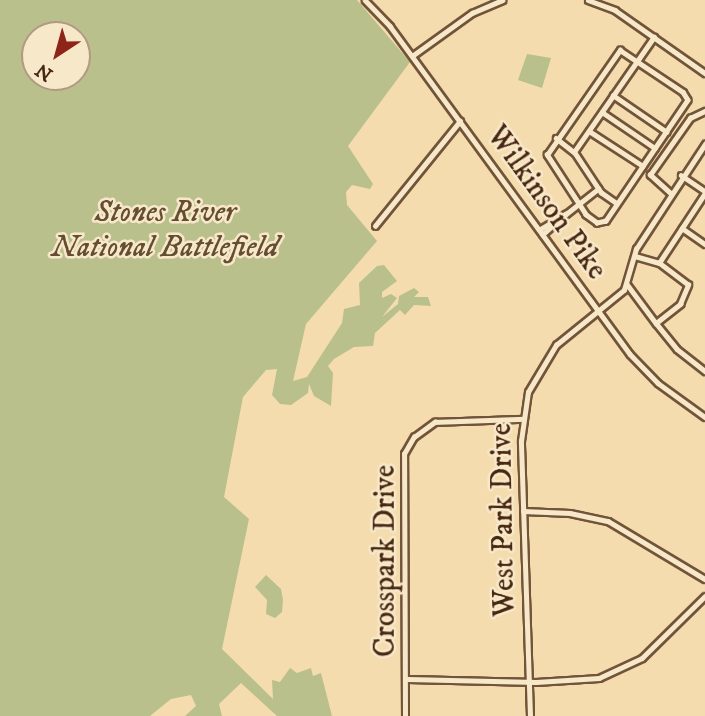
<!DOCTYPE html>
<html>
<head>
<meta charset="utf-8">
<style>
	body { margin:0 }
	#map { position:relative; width:705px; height:716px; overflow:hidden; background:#f4dcae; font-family:"IM FELL DW Pica",serif }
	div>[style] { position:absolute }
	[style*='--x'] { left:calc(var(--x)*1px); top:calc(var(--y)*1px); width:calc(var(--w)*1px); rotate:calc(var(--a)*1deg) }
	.green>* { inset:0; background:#bac08b }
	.roads { filter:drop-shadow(2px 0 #725438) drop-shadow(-2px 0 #725438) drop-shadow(0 2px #725438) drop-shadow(0 -2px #725438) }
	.minor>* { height:4.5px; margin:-2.25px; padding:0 2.25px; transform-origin:2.25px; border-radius:2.25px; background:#f8e8ca }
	span { translate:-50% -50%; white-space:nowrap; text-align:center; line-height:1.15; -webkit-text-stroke:5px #f8e8ca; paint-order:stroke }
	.street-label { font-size:30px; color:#472711 }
	.park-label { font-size:30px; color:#644d30; font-style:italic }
	.north { position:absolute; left:21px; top:21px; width:70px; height:70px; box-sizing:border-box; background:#f8e8ca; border:2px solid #b19b80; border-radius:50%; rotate:216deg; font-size:19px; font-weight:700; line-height:28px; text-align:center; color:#472711 }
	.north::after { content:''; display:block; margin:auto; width:24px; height:32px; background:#8f2418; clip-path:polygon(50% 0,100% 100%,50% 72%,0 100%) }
</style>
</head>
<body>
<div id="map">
	<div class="green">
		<i style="clip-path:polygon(evenodd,0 0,357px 0,410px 62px,348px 146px,373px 184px,370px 189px,352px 185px,346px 192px,347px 205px,377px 241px,306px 324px,293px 381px,307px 377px,342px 323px,344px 309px,360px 305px,359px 283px,377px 266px,384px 265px,397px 281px,382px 292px,382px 298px,391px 294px,397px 298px,382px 317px,398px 304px,399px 296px,414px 288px,419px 292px,414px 297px,428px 297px,431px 306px,414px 305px,405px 315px,400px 310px,375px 333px,373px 346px,354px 347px,334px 359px,328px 366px,333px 373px,331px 406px,314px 396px,309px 384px,308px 393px,291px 405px,280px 404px,272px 395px,277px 369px,266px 370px,243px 397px,224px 497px,249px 519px,222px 649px,273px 699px,272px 680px,280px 682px,290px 668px,297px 673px,311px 668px,313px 676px,321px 673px,332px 716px,277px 716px,241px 683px,219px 704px,222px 716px,185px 716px,196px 706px,191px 695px,171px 699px,150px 716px,0 716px,0 0,35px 35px,77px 35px,77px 77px,35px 77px,35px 35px)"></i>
		<i style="clip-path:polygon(527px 54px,551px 58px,542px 88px,518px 80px)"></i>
		<i style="clip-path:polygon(266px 575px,281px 589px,283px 600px,282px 612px,275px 618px,266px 614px,267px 600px,255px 587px)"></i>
	</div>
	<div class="roads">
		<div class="minor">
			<i style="--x:365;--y:0;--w:36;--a:46"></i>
			<i style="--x:390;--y:26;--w:406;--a:53.8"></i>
			<i style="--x:630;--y:354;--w:40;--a:46"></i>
			<i style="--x:658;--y:383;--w:58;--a:35.9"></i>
			<i style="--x:588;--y:0;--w:29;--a:20"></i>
			<i style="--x:615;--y:10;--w:110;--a:35"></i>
			<i style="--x:620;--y:50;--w:76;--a:33.7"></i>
			<i style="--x:683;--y:92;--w:9;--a:58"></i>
			<i style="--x:688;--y:100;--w:146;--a:124.1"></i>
			<i style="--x:606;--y:221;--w:9;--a:167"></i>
			<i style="--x:597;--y:223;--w:14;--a:-144"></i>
			<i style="--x:586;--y:215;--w:72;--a:-123"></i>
			<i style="--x:547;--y:155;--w:128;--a:-55.2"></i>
			<i style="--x:412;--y:56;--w:74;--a:-35.6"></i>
			<i style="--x:472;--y:13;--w:33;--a:-23"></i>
			<i style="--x:613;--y:95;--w:65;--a:34.4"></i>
			<i style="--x:602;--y:112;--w:64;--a:34.2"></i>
			<i style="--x:589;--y:131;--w:64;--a:32.9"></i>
			<i style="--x:556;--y:138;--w:23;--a:38"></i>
			<i style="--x:681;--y:175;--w:29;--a:34"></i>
			<i style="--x:670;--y:193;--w:27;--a:-138"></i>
			<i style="--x:650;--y:175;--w:70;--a:-54.9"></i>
			<i style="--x:690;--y:118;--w:17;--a:-25"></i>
			<i style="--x:617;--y:204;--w:19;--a:-145"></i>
			<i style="--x:601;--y:193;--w:49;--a:-123.4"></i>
			<i style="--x:574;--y:152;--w:140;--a:-55.2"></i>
			<i style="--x:566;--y:214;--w:41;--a:-38"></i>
			<i style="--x:375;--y:226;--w:135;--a:-51"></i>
			<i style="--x:682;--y:228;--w:28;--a:35"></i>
			<i style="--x:539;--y:230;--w:31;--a:-31"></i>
			<i style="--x:566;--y:214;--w:31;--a:138"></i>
			<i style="--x:635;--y:256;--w:25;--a:16"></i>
			<i style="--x:659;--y:263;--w:84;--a:-56.7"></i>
			<i style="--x:627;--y:284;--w:49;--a:53.4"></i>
			<i style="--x:656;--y:323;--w:31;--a:-38"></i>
			<i style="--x:680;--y:304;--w:21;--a:-67"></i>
			<i style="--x:688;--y:285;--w:36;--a:-143"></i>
			<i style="--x:656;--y:323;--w:33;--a:51"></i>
			<i style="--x:677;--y:349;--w:36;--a:38"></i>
			<i style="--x:523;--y:511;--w:47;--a:2.4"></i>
			<i style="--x:570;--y:513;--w:39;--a:12"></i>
			<i style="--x:608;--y:521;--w:113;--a:30.9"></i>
			<i style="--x:408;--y:679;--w:128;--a:1.3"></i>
			<i style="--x:536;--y:682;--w:63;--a:-3.6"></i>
			<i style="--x:599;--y:678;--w:47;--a:-24.9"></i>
			<i style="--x:642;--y:658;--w:88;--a:-44.5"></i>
			<i style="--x:405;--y:716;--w:262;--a:-90.2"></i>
			<i style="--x:404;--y:454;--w:20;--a:-60"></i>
			<i style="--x:414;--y:437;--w:26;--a:-36"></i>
			<i style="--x:435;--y:422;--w:87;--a:-2"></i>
			<i style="--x:530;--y:716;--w:275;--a:-91.9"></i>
			<i style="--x:521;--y:441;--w:49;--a:-81.9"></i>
			<i style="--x:528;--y:392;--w:55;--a:-59.2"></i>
			<i style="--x:556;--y:345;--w:87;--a:-39"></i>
			<i style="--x:624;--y:290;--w:43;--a:-73.7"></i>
			<i style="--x:636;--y:249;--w:126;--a:-56.7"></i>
		</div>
	</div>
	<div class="street-label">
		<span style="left:546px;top:203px;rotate:54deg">Wilkinson Pike</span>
		<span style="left:504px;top:520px;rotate:-91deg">West Park Drive</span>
		<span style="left:386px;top:561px;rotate:-90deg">Crosspark Drive</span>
	</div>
	<div class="park-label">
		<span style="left:165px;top:230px">Stones River<br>National Battlefield</span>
	</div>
	<div class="north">N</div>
</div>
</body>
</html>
